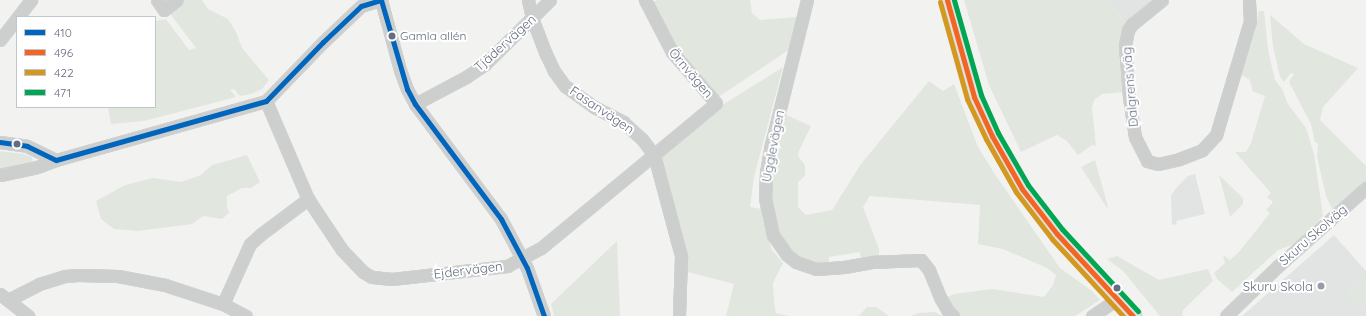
<!DOCTYPE html>
<html>
<head>
<meta charset="utf-8">
<style>
	body { margin:0 }
	#map { position:relative; width:1366px; height:316px; overflow:hidden; background:#f2f3f1; font-family:Quicksand,sans-serif }
	div>[style] { position:absolute }
	[style*='--x'] { left:calc(var(--x)*1px); top:calc(var(--y)*1px); width:calc(var(--w)*1px); rotate:calc(var(--a)*1deg) }
	.built>* { inset:0; background:#e2e4e3 }
	.green>* { inset:0; background:#e1e6df }
	.roads { filter:drop-shadow(1px 0 #cfd0d0) drop-shadow(-1px 0 #cfd0d0) drop-shadow(0 1px #cfd0d0) drop-shadow(0 -1px #cfd0d0) }
	.street>* { height:11px; margin:-5.5px; padding:0 5.5px; transform-origin:5.5px; border-radius:5.5px; background:#cdcece }
	.secondary>* { height:15px; margin:-7.5px; padding:0 7.5px; transform-origin:7.5px; border-radius:7.5px; background:#e0e0e1 }
	.bus-1>* { height:5px; margin:-2.5px; padding:0 2.5px; transform-origin:2.5px; border-radius:2.5px; background:#0065bd }
	.bus-2>* { height:5px; margin:-2.5px; padding:0 2.5px; transform-origin:2.5px; border-radius:2.5px; background:#f26522 }
	.bus-3>* { height:5px; margin:-2.5px; padding:0 2.5px; transform-origin:2.5px; border-radius:2.5px; background:#d29820 }
	.bus-4>* { height:5px; margin:-2.5px; padding:0 2.5px; transform-origin:2.5px; border-radius:2.5px; background:#00a651 }
	.dots>* { width:11px; height:11px; translate:-50% -50%; box-sizing:border-box; border:2px solid #fff; border-radius:50% }
	span { translate:-50% -50%; white-space:nowrap; text-align:center; line-height:1.15; -webkit-text-stroke:4px #fff; paint-order:stroke }
	.bus-label { font-size:12px; color:#646e80 }
	.left { translate:0 -50%; text-align:left }
	.street-label { font-size:13px; color:#646e80 }
	.poi-label { font-size:13px; color:#646e80 }
	.right { translate:-100% -50%; text-align:right }
	.legend { position:absolute; left:16px; top:16px; width:140px; height:92px; box-sizing:border-box; background:#fff; border:1px solid #c1c5cc; margin:0; padding:5px 7px; list-style:none; font-size:12px; color:#646e80 }
	.legend li { display:flex; align-items:center; gap:8px; height:20px }
	.legend b { width:20px; border:1px solid #c1c5cc }
</style>
</head>
<body>
<div id="map">
	<div class="built">
		<i style="clip-path:polygon(1106px 0,1158px 0,1126px 23px)"></i>
		<i style="clip-path:polygon(1195px 174px,1205px 214px,1176px 221px,1177px 224px,1172px 225px,1171px 195px,1178px 186px,1188px 176px)"></i>
		<i style="clip-path:polygon(1334px 235px,1366px 271px,1366px 316px,1242px 316px)"></i>
	</div>
	<div class="green">
		<i style="clip-path:polygon(183px 0,202px 0,208px 9px,228px 19px,236px 32px,242px 48px,269px 80px,262px 89px,251px 94px,240px 96px,234px 89px,230px 90px,236px 97px,144px 121px,111px 124px,108px 107px,155px 107px,155px 21px,166px 19px,189px 50px,196px 48px,168px 11px)"></i>
		<i style="clip-path:polygon(657px 0,750px 0,752px 13px,760px 20px,797px 17px,790px 49px,720px 96px,716px 97px,675px 51px,650px 3px)"></i>
		<i style="clip-path:polygon(964px 0,1106px 0,1126px 23px,1126px 92px,1102px 94px,1094px 100px,1092px 108px,1096px 146px,1092px 145px,1078px 155px,1067px 141px,1057px 135px,1021px 152px,989px 85px)"></i>
		<i style="clip-path:polygon(1259px 11px,1264px 11px,1268px 50px,1275px 80px,1282px 89px,1288px 104px,1306px 128px,1314px 154px,1323px 216px,1297px 243px,1278px 250px,1232px 292px,1217px 279px,1214px 273px,1225px 263px,1223px 255px,1230px 260px,1239px 252px,1270px 213px,1266px 210px,1273px 202px,1267px 197px,1271px 193px,1235px 152px,1246px 152px,1251px 143px,1265px 96px,1252px 91px,1252px 87px,1249px 79px,1241px 75px,1254px 34px)"></i>
		<i style="clip-path:polygon(1270px 15px,1304px 44px,1358px 68px,1323px 107px,1320px 120px,1366px 166px,1366px 184px,1334px 213px,1326px 196px,1317px 156px,1318px 143px,1315px 142px,1311px 124px,1289px 82px,1294px 74px,1291px 73px,1284px 82px,1280px 77px,1273px 46px)"></i>
		<i style="clip-path:polygon(783px 67px,754px 177px,750px 207px,762px 209px,762px 218px,772px 250px,783px 263px,773px 283px,774px 302px,776px 313px,789px 316px,726px 316px,734px 284px,688px 272px,687px 256px,683px 235px,661px 159px,662px 152px,719px 107px)"></i>
		<i style="clip-path:polygon(929px 81px,943px 91px,954px 84px,978px 147px,994px 173px,1060px 268px,1092px 291px,1100px 300px,1075px 316px,959px 316px,945px 298px,954px 294px,992px 289px,1044px 297px,1053px 285px,1056px 275px,1047px 268px,1003px 249px,978px 244px,980px 205px,870px 196px,863px 207px,879px 249px,879px 259px,861px 261px,860px 252px,829px 257px,829px 265px,817px 264px,795px 258px,777px 235px,769px 200px,770px 174px,782px 113px,811px 126px,799px 151px,798px 156px,805px 165px,805px 176px,798px 182px,798px 207px,806px 215px,832px 210px,861px 164px)"></i>
		<i style="clip-path:polygon(0 151px,23px 154px,32px 157px,33px 162px,22px 167px,0 171px)"></i>
		<i style="clip-path:polygon(247px 155px,260px 182px,251px 188px,242px 188px,227px 196px,227px 207px,229px 213px,222px 219px,203px 216px,192px 224px,138px 231px,114px 229px,101px 219px,96px 201px,125px 185px,153px 178px,181px 182px,201px 175px,212px 165px)"></i>
		<i style="clip-path:polygon(1095px 160px,1108px 207px,1107px 208px,1081px 167px)"></i>
		<i style="clip-path:polygon(1219px 175px,1243px 198px,1243px 204px,1230px 217px)"></i>
		<i style="clip-path:polygon(617px 241px,620px 316px,554px 316px,551px 304px)"></i>
		<i style="clip-path:polygon(1117px 256px,1159px 280px,1208px 269px,1213px 281px,1183px 310px,1182px 316px,1160px 316px,1123px 271px,1107px 259px)"></i>
		<i style="clip-path:polygon(1366px 276px,1366px 307px,1358px 309px,1346px 294px)"></i>
		<i style="clip-path:polygon(867px 307px,876px 307px,889px 316px,859px 316px)"></i>
		<i style="clip-path:polygon(935px 312px,943px 316px,910px 316px,919px 313px)"></i>
	</div>
	<div class="roads">
		<div class="street">
			<i style="--x:157;--y:0;--w:12;--a:55"></i>
			<i style="--x:164;--y:10;--w:16;--a:-38"></i>
			<i style="--x:381;--y:0;--w:73;--a:74.8"></i>
			<i style="--x:400;--y:70;--w:20;--a:70"></i>
			<i style="--x:407;--y:89;--w:17;--a:62"></i>
			<i style="--x:415;--y:104;--w:144;--a:53.2"></i>
			<i style="--x:501;--y:219;--w:55;--a:62"></i>
			<i style="--x:527;--y:268;--w:51;--a:70.5"></i>
			<i style="--x:528;--y:0;--w:18;--a:77"></i>
			<i style="--x:532;--y:18;--w:39;--a:69"></i>
			<i style="--x:546;--y:54;--w:19;--a:65"></i>
			<i style="--x:554;--y:71;--w:19;--a:54"></i>
			<i style="--x:565;--y:86;--w:36;--a:36"></i>
			<i style="--x:594;--y:107;--w:33;--a:27"></i>
			<i style="--x:623;--y:122;--w:25;--a:42"></i>
			<i style="--x:642;--y:139;--w:20;--a:53"></i>
			<i style="--x:654;--y:155;--w:105;--a:75"></i>
			<i style="--x:681;--y:256;--w:60;--a:91.9"></i>
			<i style="--x:807;--y:0;--w:148;--a:104"></i>
			<i style="--x:771;--y:144;--w:28;--a:100"></i>
			<i style="--x:766;--y:172;--w:26;--a:92"></i>
			<i style="--x:765;--y:198;--w:38;--a:78"></i>
			<i style="--x:773;--y:235;--w:24;--a:55"></i>
			<i style="--x:787;--y:255;--w:11;--a:38"></i>
			<i style="--x:796;--y:262;--w:21;--a:19"></i>
			<i style="--x:816;--y:269;--w:28;--a:-4"></i>
			<i style="--x:844;--y:267;--w:27;--a:-10"></i>
			<i style="--x:871;--y:262;--w:50;--a:-2.3"></i>
			<i style="--x:921;--y:260;--w:13;--a:51"></i>
			<i style="--x:929;--y:270;--w:31;--a:68"></i>
			<i style="--x:941;--y:299;--w:14;--a:60"></i>
			<i style="--x:948;--y:311;--w:7;--a:45"></i>
			<i style="--x:1162;--y:0;--w:38;--a:141"></i>
			<i style="--x:1132;--y:24;--w:7;--a:124"></i>
			<i style="--x:1128;--y:30;--w:15;--a:101"></i>
			<i style="--x:1125;--y:45;--w:52;--a:85.6"></i>
			<i style="--x:1129;--y:97;--w:40;--a:81.5"></i>
			<i style="--x:1135;--y:137;--w:27;--a:63"></i>
			<i style="--x:1147;--y:161;--w:11;--a:15"></i>
			<i style="--x:1158;--y:164;--w:22;--a:-13"></i>
			<i style="--x:1179;--y:159;--w:25;--a:-21"></i>
			<i style="--x:1202;--y:150;--w:21;--a:-47"></i>
			<i style="--x:1216;--y:135;--w:119;--a:-73.4"></i>
			<i style="--x:1250;--y:21;--w:21;--a:-93"></i>
			<i style="--x:0;--y:40;--w:51;--a:-52.2"></i>
			<i style="--x:266;--y:101;--w:107;--a:66.8"></i>
			<i style="--x:308;--y:199;--w:61;--a:56.3"></i>
			<i style="--x:342;--y:250;--w:30;--a:46"></i>
			<i style="--x:363;--y:272;--w:10;--a:29"></i>
			<i style="--x:372;--y:277;--w:20;--a:6"></i>
			<i style="--x:392;--y:279;--w:116;--a:-6.4"></i>
			<i style="--x:507;--y:266;--w:38;--a:-28"></i>
			<i style="--x:541;--y:248;--w:227;--a:-39.6"></i>
			<i style="--x:716;--y:103;--w:67;--a:-130.8"></i>
			<i style="--x:672;--y:52;--w:59;--a:-117.4"></i>
			<i style="--x:415;--y:104;--w:58;--a:-27.9"></i>
			<i style="--x:466;--y:77;--w:23;--a:-34"></i>
			<i style="--x:485;--y:64;--w:91;--a:-44.6"></i>
			<i style="--x:0;--y:142;--w:27;--a:8"></i>
			<i style="--x:27;--y:146;--w:32;--a:26"></i>
			<i style="--x:0;--y:175;--w:38;--a:-12"></i>
			<i style="--x:37;--y:167;--w:20;--a:-20"></i>
			<i style="--x:56;--y:160;--w:218;--a:-15.7"></i>
			<i style="--x:266;--y:101;--w:82;--a:-46"></i>
			<i style="--x:323;--y:42;--w:52;--a:-43.5"></i>
			<i style="--x:361;--y:6;--w:21;--a:-17"></i>
			<i style="--x:0;--y:294;--w:36;--a:38"></i>
			<i style="--x:8;--y:300;--w:35;--a:-27"></i>
			<i style="--x:39;--y:284;--w:27;--a:-17"></i>
			<i style="--x:65;--y:276;--w:13;--a:-4"></i>
			<i style="--x:78;--y:275;--w:40;--a:1.4"></i>
			<i style="--x:118;--y:276;--w:48;--a:10.8"></i>
			<i style="--x:165;--y:285;--w:61;--a:18.1"></i>
			<i style="--x:223;--y:304;--w:26;--a:28"></i>
			<i style="--x:223;--y:304;--w:66;--a:-65.8"></i>
			<i style="--x:250;--y:244;--w:15;--a:-42"></i>
			<i style="--x:261;--y:234;--w:59;--a:-36.7"></i>
			<i style="--x:1092;--y:316;--w:30;--a:-34"></i>
			<i style="--x:1226;--y:316;--w:72;--a:-43.9"></i>
			<i style="--x:1278;--y:266;--w:118;--a:-41.6"></i>
		</div>
		<div class="secondary">
			<i style="--x:947;--y:0;--w:101;--a:74.4"></i>
			<i style="--x:974;--y:97;--w:43;--a:65.2"></i>
			<i style="--x:992;--y:136;--w:61;--a:60.5"></i>
			<i style="--x:1022;--y:189;--w:57;--a:52.1"></i>
			<i style="--x:1057;--y:234;--w:112;--a:47.2"></i>
		</div>
	</div>
	<div class="bus-1">
		<i style="--x:381;--y:0;--w:93;--a:73.7"></i>
		<i style="--x:407;--y:89;--w:17;--a:62"></i>
		<i style="--x:415;--y:104;--w:144;--a:53.2"></i>
		<i style="--x:501;--y:219;--w:55;--a:62"></i>
		<i style="--x:527;--y:268;--w:51;--a:70.5"></i>
		<i style="--x:0;--y:142;--w:27;--a:8"></i>
		<i style="--x:27;--y:146;--w:32;--a:26"></i>
		<i style="--x:56;--y:160;--w:218;--a:-15.7"></i>
		<i style="--x:266;--y:101;--w:82;--a:-46"></i>
		<i style="--x:323;--y:42;--w:52;--a:-43.5"></i>
		<i style="--x:361;--y:6;--w:21;--a:-17"></i>
	</div>
	<div class="bus-2">
		<i style="--x:947;--y:0;--w:101;--a:74.4"></i>
		<i style="--x:974;--y:97;--w:43;--a:65.2"></i>
		<i style="--x:992;--y:136;--w:61;--a:60.5"></i>
		<i style="--x:1022;--y:189;--w:57;--a:52.1"></i>
		<i style="--x:1057;--y:234;--w:112;--a:47.2"></i>
	</div>
	<div class="bus-3">
		<i style="--x:940;--y:2;--w:101;--a:74.4"></i>
		<i style="--x:967;--y:99;--w:44;--a:64.6"></i>
		<i style="--x:986;--y:139;--w:61;--a:60.5"></i>
		<i style="--x:1016;--y:192;--w:59;--a:52.5"></i>
		<i style="--x:1052;--y:239;--w:105;--a:47.3"></i>
	</div>
	<div class="bus-4">
		<i style="--x:954;--y:0;--w:99;--a:74.1"></i>
		<i style="--x:981;--y:95;--w:42;--a:65.9"></i>
		<i style="--x:998;--y:133;--w:60;--a:60"></i>
		<i style="--x:1028;--y:185;--w:56;--a:52.3"></i>
		<i style="--x:1062;--y:229;--w:112;--a:47.2"></i>
	</div>
	<div class="dots">
		<i style="left:392px;top:36px;background:#646e80"></i>
		<i style="left:17px;top:144px;background:#646e80"></i>
		<i style="left:1321px;top:286px;background:#969da8"></i>
		<i style="left:1117px;top:288px;background:#646e80"></i>
	</div>
	<div class="bus-label">
		<span class="left" style="left:400px;top:36px">Gamla allén</span>
	</div>
	<div class="street-label">
		<span style="left:505px;top:43px;rotate:-42deg">Tjädervägen</span>
		<span style="left:691px;top:73px;rotate:50deg">Örnvägen</span>
		<span style="left:1130px;top:87px;rotate:-95deg">Dalgrens väg</span>
		<span style="left:602px;top:110px;rotate:34deg">Fasanvägen</span>
		<span style="left:773px;top:146px;rotate:-79deg">Ugglevägen</span>
		<span style="left:1313px;top:235px;rotate:-41deg">Skuru Skolväg</span>
		<span style="left:468px;top:270px;rotate:-7deg">Ejdervägen</span>
	</div>
	<div class="poi-label">
		<span class="right" style="left:1313px;top:286px">Skuru Skola</span>
	</div>
	<ul class="legend">
	<li><b style="height:5px;background:#0065bd"></b>410</li>
	<li><b style="height:5px;background:#f26522"></b>496</li>
	<li><b style="height:5px;background:#d29820"></b>422</li>
	<li><b style="height:5px;background:#00a651"></b>471</li>
	</ul>
</div>
</body>
</html>
